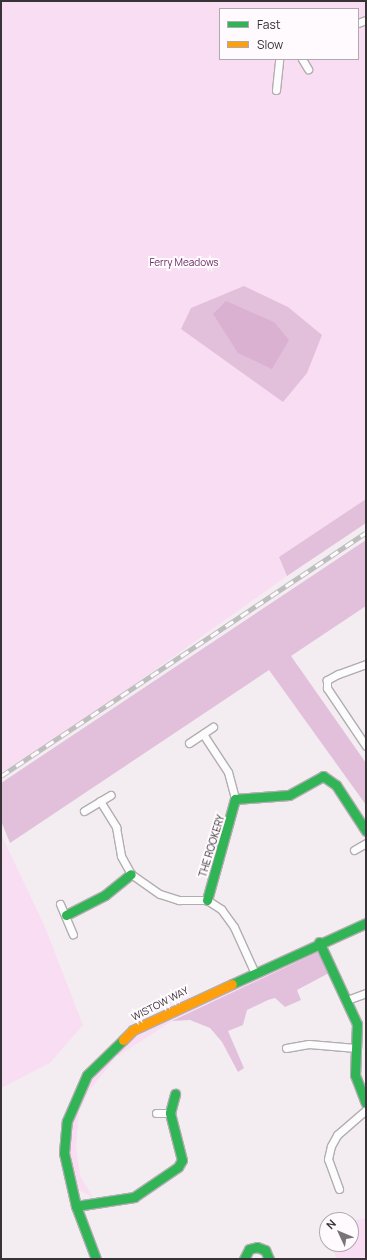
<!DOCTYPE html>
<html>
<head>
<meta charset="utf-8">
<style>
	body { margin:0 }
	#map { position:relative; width:367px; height:1260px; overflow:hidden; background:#f3edf2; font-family:Manrope,sans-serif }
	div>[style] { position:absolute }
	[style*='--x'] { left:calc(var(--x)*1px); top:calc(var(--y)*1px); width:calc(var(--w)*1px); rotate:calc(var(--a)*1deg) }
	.green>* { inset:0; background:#f9ddf3 }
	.forest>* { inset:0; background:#e2c0db }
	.water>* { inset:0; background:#dab1d1 }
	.roads { filter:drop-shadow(1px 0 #b2adb1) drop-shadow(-1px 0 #b2adb1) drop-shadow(0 1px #b2adb1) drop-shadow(0 -1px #b2adb1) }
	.street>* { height:7px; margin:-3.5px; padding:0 3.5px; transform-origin:3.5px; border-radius:3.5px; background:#fdfcfd }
	.fast>* { height:9px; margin:-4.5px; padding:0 4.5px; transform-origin:4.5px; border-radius:4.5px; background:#30b455 }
	.slow>* { height:9px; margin:-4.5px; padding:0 4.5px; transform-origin:4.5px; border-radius:4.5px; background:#ff9f0a }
	.rail>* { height:4.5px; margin-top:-2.25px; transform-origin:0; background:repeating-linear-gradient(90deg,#fffafe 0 9px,#bfbebf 0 18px); box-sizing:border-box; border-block:1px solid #bfbebf }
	span { translate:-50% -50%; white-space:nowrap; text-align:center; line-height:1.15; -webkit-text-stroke:4px #fffafe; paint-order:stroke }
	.park-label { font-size:10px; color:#6b2961 }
	.street-label { font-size:10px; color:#383337 }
	.frame { position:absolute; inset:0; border:2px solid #383337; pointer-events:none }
	.legend { position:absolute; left:219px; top:8px; width:140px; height:52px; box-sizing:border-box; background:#fffafe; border:1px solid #afaaae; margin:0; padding:5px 7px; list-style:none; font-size:12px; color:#383337 }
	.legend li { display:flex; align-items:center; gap:8px; height:20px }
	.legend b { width:20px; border:1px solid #afaaae }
	.north { position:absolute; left:319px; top:1212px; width:40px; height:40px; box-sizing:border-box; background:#fffafe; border:1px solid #afaaae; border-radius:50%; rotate:314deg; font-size:11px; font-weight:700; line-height:16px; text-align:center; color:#383337 }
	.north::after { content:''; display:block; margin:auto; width:14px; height:18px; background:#797478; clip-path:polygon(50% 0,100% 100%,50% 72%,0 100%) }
</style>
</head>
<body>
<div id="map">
	<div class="green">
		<i style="clip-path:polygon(evenodd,1px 1px,366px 1px,366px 499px,279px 557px,287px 576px,90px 716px,1px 773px,1px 1px,220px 9px,358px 9px,358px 59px,220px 59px,220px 9px)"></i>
		<i style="clip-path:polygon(1px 834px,45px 927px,83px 1025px,50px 1063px,1px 1088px)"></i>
		<i style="clip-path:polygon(314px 950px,320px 951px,172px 1021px,118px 1056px,115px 1051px,136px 1034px)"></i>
		<i style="clip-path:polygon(113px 1055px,115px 1058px,89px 1091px,79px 1112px,76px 1146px,80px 1176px,93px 1197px,76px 1189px,70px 1146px,72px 1123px,85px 1084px)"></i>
		<i style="clip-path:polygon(366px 1218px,366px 1259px,337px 1259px,330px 1244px,351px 1244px,351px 1221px)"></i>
	</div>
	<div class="forest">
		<i style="clip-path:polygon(244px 286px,288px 307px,322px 335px,307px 373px,283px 402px,181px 329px,191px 308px)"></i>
		<i style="clip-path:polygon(366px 499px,366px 523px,287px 576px,279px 557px)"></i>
		<i style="clip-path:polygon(366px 540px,366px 606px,291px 656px,366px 763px,366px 805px,269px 670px,10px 843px,1px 821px,1px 783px)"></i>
		<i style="clip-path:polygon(320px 951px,329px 973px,297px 990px,301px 1000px,285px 1007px,275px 998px,268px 1000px,247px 1010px,243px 1025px,228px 1031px,244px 1068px,238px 1072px,222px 1042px,210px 1028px,190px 1020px,172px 1021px)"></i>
	</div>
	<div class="water">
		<i style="clip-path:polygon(226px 301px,274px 322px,289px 340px,272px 369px,238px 353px,213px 314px)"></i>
	</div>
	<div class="roads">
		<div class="street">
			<i style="--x:358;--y:23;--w:9;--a:-21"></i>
			<i style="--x:302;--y:59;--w:12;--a:59"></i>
			<i style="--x:276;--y:90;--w:31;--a:-84"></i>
			<i style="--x:366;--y:664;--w:30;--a:160"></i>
			<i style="--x:338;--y:674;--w:13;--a:151"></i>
			<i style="--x:327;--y:680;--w:8;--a:90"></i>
			<i style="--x:327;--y:688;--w:70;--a:56.1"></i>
			<i style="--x:203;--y:734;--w:45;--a:56.7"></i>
			<i style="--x:228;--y:772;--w:28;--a:75"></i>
			<i style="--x:189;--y:743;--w:29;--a:-34"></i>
			<i style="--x:100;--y:801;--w:31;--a:58"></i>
			<i style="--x:116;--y:827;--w:29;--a:80"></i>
			<i style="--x:121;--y:856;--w:21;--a:61"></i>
			<i style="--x:131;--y:874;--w:35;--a:35"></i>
			<i style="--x:160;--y:894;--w:20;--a:18"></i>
			<i style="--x:179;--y:900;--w:28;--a:0"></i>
			<i style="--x:207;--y:900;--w:17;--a:33"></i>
			<i style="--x:221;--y:909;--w:22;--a:54"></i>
			<i style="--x:234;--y:927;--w:48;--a:65.6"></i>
			<i style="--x:84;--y:811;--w:31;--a:-31"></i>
			<i style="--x:354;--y:850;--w:14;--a:-30"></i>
			<i style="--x:60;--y:904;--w:33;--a:67"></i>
			<i style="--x:347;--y:1000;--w:20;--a:-20"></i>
			<i style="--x:286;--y:1048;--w:23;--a:-10"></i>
			<i style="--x:309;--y:1044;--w:47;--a:4.9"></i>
			<i style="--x:156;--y:1113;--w:14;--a:0"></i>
			<i style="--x:339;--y:1189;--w:32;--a:-110"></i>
			<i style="--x:328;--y:1159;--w:13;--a:-77"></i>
			<i style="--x:331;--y:1146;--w:13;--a:-61"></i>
			<i style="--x:337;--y:1135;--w:38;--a:-41"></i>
		</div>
		<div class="fast">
			<i style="--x:207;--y:900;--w:105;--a:-74.5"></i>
			<i style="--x:235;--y:799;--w:54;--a:-4.2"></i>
			<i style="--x:289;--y:795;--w:39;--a:-29"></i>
			<i style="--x:323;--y:776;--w:16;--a:35"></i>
			<i style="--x:336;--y:785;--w:55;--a:56.9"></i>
			<i style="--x:66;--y:915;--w:44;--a:-27.1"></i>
			<i style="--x:105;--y:895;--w:33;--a:-39"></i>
			<i style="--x:319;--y:942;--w:90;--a:65.1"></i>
			<i style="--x:357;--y:1024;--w:51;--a:92.2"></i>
			<i style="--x:355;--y:1075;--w:30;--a:69"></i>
			<i style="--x:232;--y:984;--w:147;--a:-24.5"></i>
			<i style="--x:76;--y:1206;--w:59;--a:-8.8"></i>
			<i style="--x:134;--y:1197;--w:53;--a:-34.3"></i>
			<i style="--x:178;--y:1167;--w:8;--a:-60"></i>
			<i style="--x:182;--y:1160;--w:49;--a:-104.3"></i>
			<i style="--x:170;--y:1113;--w:20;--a:-75"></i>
			<i style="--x:96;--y:1259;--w:57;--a:-110.7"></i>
			<i style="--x:76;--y:1206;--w:54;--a:-102.8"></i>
			<i style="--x:64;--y:1153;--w:32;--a:-85"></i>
			<i style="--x:67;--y:1121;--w:50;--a:-66.5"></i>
			<i style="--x:87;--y:1075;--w:50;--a:-44.2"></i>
			<i style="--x:244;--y:1259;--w:11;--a:-63"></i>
			<i style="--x:249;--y:1249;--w:8;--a:-14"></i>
			<i style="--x:257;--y:1247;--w:9;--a:21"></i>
			<i style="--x:265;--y:1250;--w:10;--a:66"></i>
		</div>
		<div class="slow">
			<i style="--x:123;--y:1040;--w:14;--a:-45"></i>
			<i style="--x:133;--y:1030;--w:109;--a:-24.9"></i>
		</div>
	</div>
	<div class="rail">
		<i style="--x:1;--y:776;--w:438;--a:-33.7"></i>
	</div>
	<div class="park-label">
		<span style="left:184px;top:263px">Ferry Meadows</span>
	</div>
	<div class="street-label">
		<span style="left:212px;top:846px;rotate:-73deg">THE ROOKERY</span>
		<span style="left:160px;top:1004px;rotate:-27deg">WISTOW WAY</span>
	</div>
	<div class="frame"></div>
	<ul class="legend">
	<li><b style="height:5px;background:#30b455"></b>Fast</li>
	<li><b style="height:5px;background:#ff9f0a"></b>Slow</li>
	</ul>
	<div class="north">N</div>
</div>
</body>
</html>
